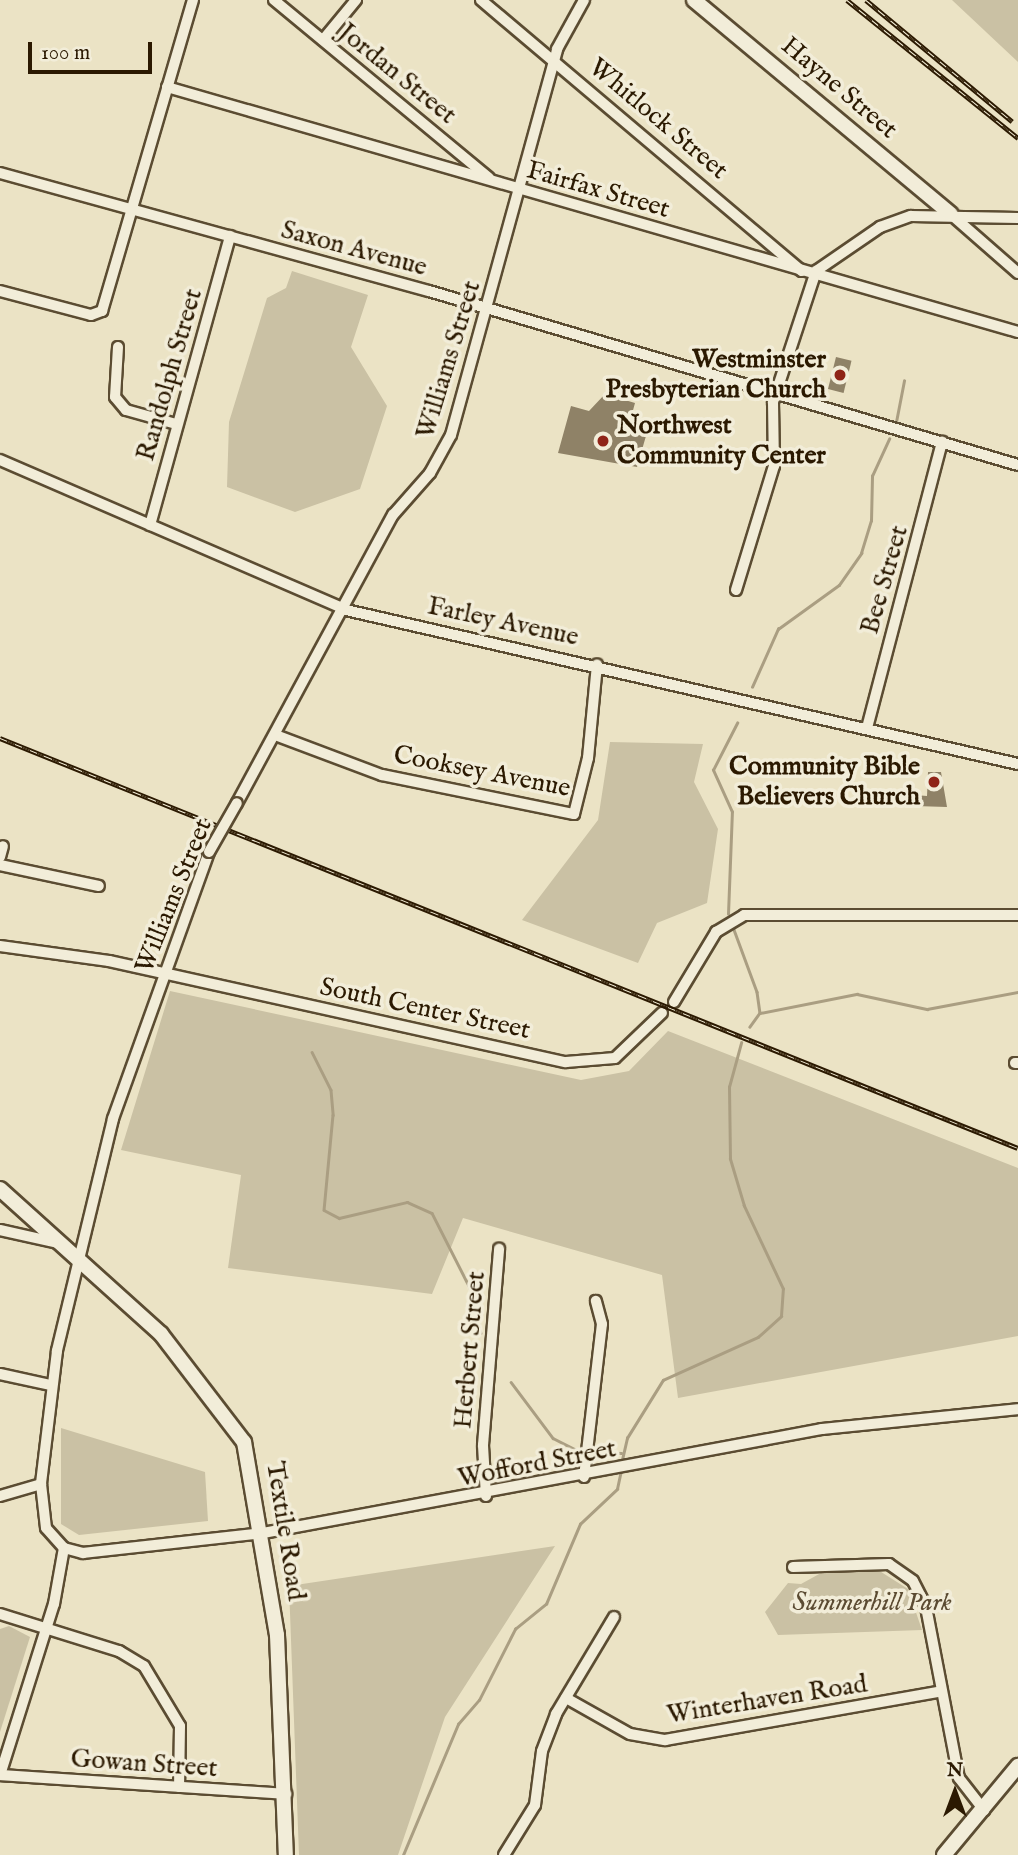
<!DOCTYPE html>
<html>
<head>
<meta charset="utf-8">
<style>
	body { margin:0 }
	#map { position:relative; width:1018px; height:1855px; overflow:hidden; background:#ebe3c5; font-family:"IM FELL English",serif }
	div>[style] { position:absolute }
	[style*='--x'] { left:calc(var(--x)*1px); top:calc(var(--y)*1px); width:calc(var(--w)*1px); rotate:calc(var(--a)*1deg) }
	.green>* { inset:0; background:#cac1a4 }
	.stream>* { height:2.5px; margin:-1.25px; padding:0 1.25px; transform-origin:1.25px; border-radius:1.25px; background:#aa9e82 }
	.building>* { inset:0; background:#8f8267; transform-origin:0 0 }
	.roads { filter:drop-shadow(2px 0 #5b4c32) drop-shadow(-2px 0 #5b4c32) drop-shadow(0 2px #5b4c32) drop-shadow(0 -2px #5b4c32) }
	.street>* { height:10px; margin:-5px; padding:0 5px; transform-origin:5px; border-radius:5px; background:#f2edd9 }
	.secondary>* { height:14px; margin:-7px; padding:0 7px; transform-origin:7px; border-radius:7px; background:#f2edd9 }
	.rail>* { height:5px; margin-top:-2.5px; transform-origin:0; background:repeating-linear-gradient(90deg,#f2edd9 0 8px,#2b1901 0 16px); box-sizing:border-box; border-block:2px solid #2b1901 }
	.bridges { filter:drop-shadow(2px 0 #5b4c32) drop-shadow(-2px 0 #5b4c32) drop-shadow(0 2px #5b4c32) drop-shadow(0 -2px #5b4c32) }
	.street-bridge>* { height:10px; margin:-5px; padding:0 5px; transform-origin:5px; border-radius:5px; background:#f2edd9 }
	.dots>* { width:19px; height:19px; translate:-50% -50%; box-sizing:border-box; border:4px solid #f2edd9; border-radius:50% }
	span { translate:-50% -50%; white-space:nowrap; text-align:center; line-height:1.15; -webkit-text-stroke:7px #f2edd9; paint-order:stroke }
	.street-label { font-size:26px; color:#2b1901 }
	.poi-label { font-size:26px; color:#2b1901; font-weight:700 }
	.right { translate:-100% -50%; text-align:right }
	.left { translate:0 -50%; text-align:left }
	.park-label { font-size:26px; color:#5b4b32; font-style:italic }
	.north { position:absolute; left:920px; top:1757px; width:70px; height:70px; -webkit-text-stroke:5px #f2edd9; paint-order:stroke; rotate:0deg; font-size:19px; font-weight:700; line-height:28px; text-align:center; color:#2b1901 }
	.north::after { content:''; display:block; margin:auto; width:24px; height:32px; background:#2b1901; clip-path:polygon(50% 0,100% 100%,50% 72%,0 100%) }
	.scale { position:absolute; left:28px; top:42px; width:124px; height:32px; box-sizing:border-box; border:4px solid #2b1901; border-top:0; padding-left:9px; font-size:21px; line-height:24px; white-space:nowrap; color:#2b1901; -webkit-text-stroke:5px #f2edd9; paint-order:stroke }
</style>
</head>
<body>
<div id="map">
	<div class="green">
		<i style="clip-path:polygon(952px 0,1018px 0,1018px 62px)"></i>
		<i style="clip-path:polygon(292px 271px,368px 295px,351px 347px,387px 406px,360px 489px,295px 512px,227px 487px,229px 422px,267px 298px,286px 288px)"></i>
		<i style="clip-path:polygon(610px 742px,703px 744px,694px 782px,718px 829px,707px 903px,657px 923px,638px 963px,522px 920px,598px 820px)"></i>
		<i style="clip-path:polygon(170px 991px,581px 1080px,629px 1071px,668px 1031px,1018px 1168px,1018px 1336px,678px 1398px,662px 1275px,463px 1218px,432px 1294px,228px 1268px,241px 1175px,121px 1150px)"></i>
		<i style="clip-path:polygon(61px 1428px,205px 1472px,208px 1521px,79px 1535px,61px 1524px)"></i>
		<i style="clip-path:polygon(555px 1546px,445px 1717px,398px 1855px,299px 1855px,289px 1586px)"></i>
		<i style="clip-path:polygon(878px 1570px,908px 1589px,922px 1630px,778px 1635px,765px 1612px,788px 1583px,801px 1584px,821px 1573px)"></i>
		<i style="clip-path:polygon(9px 1626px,30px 1637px,0 1732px,0 1629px)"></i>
	</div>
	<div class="stream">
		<i style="--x:896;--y:422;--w:42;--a:-79"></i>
		<i style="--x:752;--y:687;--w:64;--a:-65.9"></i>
		<i style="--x:778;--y:629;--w:75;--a:-35.8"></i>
		<i style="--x:839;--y:585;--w:39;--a:-55"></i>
		<i style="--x:861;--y:553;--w:34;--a:-73"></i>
		<i style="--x:871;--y:521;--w:45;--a:-88.7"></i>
		<i style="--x:872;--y:476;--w:41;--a:-65.3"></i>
		<i style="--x:728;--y:914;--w:102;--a:-87.8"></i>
		<i style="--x:732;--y:812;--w:46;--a:-114.3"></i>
		<i style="--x:713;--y:770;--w:53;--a:-62.9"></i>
		<i style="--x:733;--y:927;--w:69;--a:69.7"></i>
		<i style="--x:757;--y:992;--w:21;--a:82"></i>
		<i style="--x:760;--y:1013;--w:17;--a:126"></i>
		<i style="--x:760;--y:1013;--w:99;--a:-11.1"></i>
		<i style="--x:857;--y:994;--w:72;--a:12.1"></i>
		<i style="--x:927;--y:1009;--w:93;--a:-10.6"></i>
		<i style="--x:312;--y:1052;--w:42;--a:63.4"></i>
		<i style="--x:331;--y:1090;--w:25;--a:85"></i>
		<i style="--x:333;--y:1115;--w:95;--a:95.4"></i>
		<i style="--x:324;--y:1210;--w:17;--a:28"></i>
		<i style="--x:339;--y:1218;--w:70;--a:-13.2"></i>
		<i style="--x:407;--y:1202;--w:27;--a:24"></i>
		<i style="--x:432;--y:1213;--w:84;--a:63.1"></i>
		<i style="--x:470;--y:1288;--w:46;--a:76.3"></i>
		<i style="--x:511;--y:1382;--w:70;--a:53.1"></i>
		<i style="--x:553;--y:1438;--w:25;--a:27"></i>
		<i style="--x:593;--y:1452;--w:28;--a:2"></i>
		<i style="--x:621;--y:1464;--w:27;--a:-77"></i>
		<i style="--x:627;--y:1438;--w:68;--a:-58.2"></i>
		<i style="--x:663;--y:1380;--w:104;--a:-24.4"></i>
		<i style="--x:758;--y:1337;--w:31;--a:-42"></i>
		<i style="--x:781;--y:1316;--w:27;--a:-86"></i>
		<i style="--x:783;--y:1289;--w:92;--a:-115.2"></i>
		<i style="--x:744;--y:1206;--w:49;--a:-106.6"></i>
		<i style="--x:730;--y:1159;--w:72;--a:-90.8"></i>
		<i style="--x:729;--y:1087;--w:46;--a:-74.7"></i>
		<i style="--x:403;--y:1855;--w:142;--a:-67.2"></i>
		<i style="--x:458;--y:1724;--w:32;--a:-49"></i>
		<i style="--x:479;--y:1700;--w:80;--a:-63.1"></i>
		<i style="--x:515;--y:1629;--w:40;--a:-39"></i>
		<i style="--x:546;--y:1604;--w:87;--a:-67"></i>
		<i style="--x:580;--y:1524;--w:51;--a:-43.4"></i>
		<i style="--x:617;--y:1489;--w:19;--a:-78"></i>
	</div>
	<div class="building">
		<i style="left:836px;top:357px;width:16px;height:33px;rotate:14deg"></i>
		<i style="clip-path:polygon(605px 394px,635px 403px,632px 414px,648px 429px,637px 467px,558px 453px,571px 406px,589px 411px)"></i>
		<i style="clip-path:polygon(928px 772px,941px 772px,947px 807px,915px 806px,915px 795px,927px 796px)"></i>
	</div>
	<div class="roads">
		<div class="street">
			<i style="--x:274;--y:0;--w:279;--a:39.6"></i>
			<i style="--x:481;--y:0;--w:420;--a:40.2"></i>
			<i style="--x:323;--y:40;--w:52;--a:-50.5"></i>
			<i style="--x:167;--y:87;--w:886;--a:16.06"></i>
			<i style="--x:0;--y:173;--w:445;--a:15.4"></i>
			<i style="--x:429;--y:291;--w:614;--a:16.46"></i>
			<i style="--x:954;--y:217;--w:85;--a:41.2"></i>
			<i style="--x:0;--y:291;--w:94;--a:14.8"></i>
			<i style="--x:91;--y:315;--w:12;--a:-20"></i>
			<i style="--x:102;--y:311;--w:324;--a:-73.7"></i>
			<i style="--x:118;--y:347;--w:50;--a:93.4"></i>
			<i style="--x:115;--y:397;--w:17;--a:50"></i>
			<i style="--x:126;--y:410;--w:52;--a:15.6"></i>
			<i style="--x:0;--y:460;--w:377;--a:23.4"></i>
			<i style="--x:346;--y:610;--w:689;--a:12.91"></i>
			<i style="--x:150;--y:525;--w:300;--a:-74.5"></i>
			<i style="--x:736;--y:590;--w:130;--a:-73"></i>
			<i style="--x:774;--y:466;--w:64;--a:-90.9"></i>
			<i style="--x:773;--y:402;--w:138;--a:-71.8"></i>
			<i style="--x:816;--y:271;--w:78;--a:-34.5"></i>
			<i style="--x:880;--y:227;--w:33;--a:-20"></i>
			<i style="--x:911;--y:216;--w:107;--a:1.1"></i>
			<i style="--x:867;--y:728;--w:296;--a:-75.3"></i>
			<i style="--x:278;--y:736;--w:111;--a:20.6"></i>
			<i style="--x:382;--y:775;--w:196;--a:11.5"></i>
			<i style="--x:574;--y:814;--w:58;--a:-76"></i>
			<i style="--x:588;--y:758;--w:94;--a:-84.5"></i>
			<i style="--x:237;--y:803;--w:328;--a:-61.6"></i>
			<i style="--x:393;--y:515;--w:56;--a:-48.6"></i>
			<i style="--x:430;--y:473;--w:43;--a:-61.1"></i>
			<i style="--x:451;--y:435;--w:400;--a:-74.6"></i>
			<i style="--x:557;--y:49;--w:56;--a:-61.1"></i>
			<i style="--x:209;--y:852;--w:284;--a:109.8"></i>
			<i style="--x:113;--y:1119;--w:239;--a:103.6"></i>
			<i style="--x:57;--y:1351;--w:134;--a:96.9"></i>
			<i style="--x:41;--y:1484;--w:44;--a:83.5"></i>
			<i style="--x:46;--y:1528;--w:27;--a:48"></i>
			<i style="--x:64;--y:1548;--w:20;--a:15"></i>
			<i style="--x:83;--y:1553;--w:181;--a:-6.3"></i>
			<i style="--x:263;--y:1533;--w:569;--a:-10.54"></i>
			<i style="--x:822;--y:1429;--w:197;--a:-5.8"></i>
			<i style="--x:0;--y:857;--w:11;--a:-75"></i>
			<i style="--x:0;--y:865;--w:101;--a:12"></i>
			<i style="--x:0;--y:946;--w:110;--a:7.8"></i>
			<i style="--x:109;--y:961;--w:468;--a:12.5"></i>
			<i style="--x:566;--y:1062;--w:49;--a:-4.7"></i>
			<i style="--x:615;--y:1058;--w:65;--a:-43.8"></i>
			<i style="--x:674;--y:1002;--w:82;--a:-59"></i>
			<i style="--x:716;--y:932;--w:33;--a:-31"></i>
			<i style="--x:744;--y:915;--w:274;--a:0"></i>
			<i style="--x:1015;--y:1063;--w:3;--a:0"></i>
			<i style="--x:0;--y:1230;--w:59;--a:12.6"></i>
			<i style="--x:0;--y:1374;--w:51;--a:12.4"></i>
			<i style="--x:584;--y:1477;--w:154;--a:-83.3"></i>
			<i style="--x:602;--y:1324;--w:24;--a:-105"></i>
			<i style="--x:0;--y:1496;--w:43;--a:-16.3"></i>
			<i style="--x:486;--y:1496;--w:51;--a:-93.4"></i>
			<i style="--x:483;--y:1445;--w:197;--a:-85.3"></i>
			<i style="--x:793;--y:1567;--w:96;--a:-1.8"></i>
			<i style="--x:889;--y:1564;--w:29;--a:35"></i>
			<i style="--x:913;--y:1581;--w:29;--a:63"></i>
			<i style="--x:926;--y:1607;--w:174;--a:79.1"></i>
			<i style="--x:959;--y:1778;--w:41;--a:52"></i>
			<i style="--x:0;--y:1614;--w:125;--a:17.3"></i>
			<i style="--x:119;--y:1651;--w:29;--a:31"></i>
			<i style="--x:144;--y:1666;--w:70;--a:59"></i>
			<i style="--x:180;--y:1726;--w:61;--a:90.9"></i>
			<i style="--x:566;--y:1698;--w:73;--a:29.4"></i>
			<i style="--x:630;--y:1734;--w:36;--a:10"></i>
			<i style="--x:665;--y:1740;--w:281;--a:-10"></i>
			<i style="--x:0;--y:1775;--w:287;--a:3.8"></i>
			<i style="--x:0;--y:1775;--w:179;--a:-72.5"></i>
			<i style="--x:54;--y:1604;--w:57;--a:-79.9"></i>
			<i style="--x:504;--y:1855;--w:59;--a:-58.2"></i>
			<i style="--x:535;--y:1805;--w:54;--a:-82.6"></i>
			<i style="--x:542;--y:1751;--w:40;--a:-69"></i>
			<i style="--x:556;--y:1714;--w:113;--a:-59.1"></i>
		</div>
		<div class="secondary">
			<i style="--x:694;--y:0;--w:334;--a:39.8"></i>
			<i style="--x:0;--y:1189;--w:217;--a:42"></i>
			<i style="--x:161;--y:1334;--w:136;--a:52.5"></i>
			<i style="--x:244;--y:1442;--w:196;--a:80.3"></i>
			<i style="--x:277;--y:1635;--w:220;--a:87.7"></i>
			<i style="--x:944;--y:1855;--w:116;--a:-50.3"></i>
		</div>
	</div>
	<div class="rail">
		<i style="--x:847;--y:0;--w:220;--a:38.9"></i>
		<i style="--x:866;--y:0;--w:190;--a:39.7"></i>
		<i style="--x:0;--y:738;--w:1097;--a:21.94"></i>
	</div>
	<div class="bridges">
		<div class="street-bridge">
			<i style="--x:209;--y:852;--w:56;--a:-60.3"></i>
		</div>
	</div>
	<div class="dots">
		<i style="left:840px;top:375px;background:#8f2418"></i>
		<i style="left:603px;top:441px;background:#8f2418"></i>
		<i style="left:934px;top:782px;background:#8f2418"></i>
	</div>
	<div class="street-label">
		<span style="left:397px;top:74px;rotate:39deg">Jordan Street</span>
		<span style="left:839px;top:88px;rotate:40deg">Hayne Street</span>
		<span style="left:658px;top:119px;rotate:40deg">Whitlock Street</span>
		<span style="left:598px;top:190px;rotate:16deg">Fairfax Street</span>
		<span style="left:354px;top:249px;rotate:15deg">Saxon Avenue</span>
		<span style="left:449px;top:360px;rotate:-73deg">Williams Street</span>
		<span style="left:170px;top:375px;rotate:-74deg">Randolph Street</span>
		<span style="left:885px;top:580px;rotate:-74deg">Bee Street</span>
		<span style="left:503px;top:622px;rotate:12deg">Farley Avenue</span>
		<span style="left:482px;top:772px;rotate:11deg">Cooksey Avenue</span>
		<span style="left:174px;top:896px;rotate:-68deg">Williams Street</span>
		<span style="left:425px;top:1009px;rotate:12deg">South Center Street</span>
		<span style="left:470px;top:1350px;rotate:-85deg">Herbert Street</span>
		<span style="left:537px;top:1464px;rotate:-11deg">Wofford Street</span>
		<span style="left:285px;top:1531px;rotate:81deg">Textile Road</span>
		<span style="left:767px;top:1700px;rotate:-9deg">Winterhaven Road</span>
		<span style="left:144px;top:1764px;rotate:4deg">Gowan Street</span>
	</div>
	<div class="poi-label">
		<span class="right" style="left:826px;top:375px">Westminster<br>Presbyterian Church</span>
		<span class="left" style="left:617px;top:441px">Northwest<br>Community Center</span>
		<span class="right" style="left:920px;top:782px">Community Bible<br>Believers Church</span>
	</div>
	<div class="park-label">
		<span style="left:872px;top:1603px">Summerhill Park</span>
	</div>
	<div class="north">N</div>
	<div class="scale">100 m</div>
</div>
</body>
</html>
